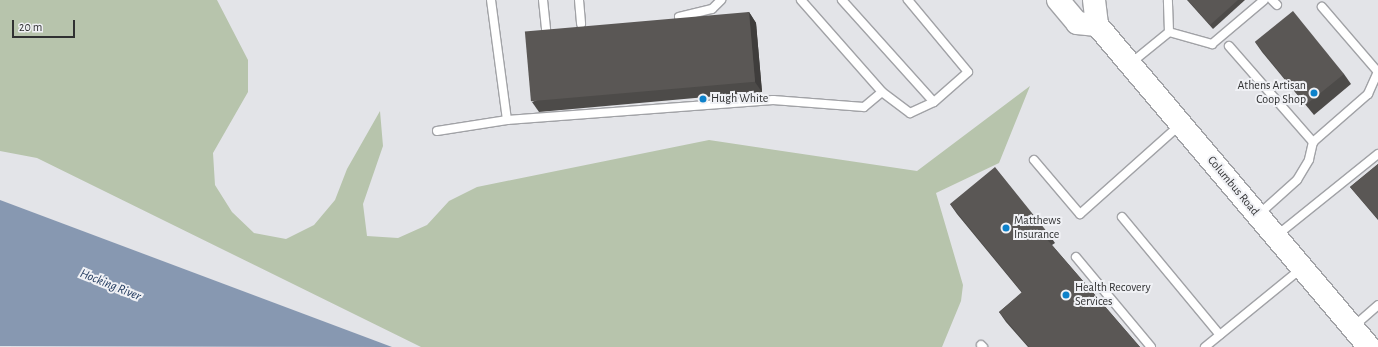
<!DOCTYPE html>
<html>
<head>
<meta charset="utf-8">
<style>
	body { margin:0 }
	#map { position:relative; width:1378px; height:347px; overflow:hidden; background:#e3e4e8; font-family:"Alegreya Sans",sans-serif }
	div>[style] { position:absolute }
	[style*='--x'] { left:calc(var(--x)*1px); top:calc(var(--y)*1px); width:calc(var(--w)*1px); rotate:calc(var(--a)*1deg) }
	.green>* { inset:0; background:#b7c4ac }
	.water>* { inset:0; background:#8798b1 }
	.roads { filter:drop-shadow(1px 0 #a1a2a6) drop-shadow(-1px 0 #a1a2a6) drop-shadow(0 1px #a1a2a6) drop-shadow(0 -1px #a1a2a6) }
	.lane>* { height:8px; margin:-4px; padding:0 4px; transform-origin:4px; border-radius:4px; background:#fff }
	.secondary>* { height:22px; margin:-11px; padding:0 11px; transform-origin:11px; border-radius:11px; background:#fff }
	.wall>* { inset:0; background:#4d4b49 }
	.shaded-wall>* { inset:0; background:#3f3d3c }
	.building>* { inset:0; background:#5a5755; transform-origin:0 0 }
	.dots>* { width:11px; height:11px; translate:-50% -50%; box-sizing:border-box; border:2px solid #f0f1f5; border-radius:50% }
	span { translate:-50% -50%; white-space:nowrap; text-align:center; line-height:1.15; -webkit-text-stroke:4px #f0f1f5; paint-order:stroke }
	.poi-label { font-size:12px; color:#303132 }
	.right { translate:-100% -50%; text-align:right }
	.left { translate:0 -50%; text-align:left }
	.street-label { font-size:12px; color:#303132 }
	.water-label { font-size:13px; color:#20395d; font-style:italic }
	.scale { position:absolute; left:12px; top:20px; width:63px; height:18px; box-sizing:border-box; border:2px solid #303132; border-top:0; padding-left:5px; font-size:12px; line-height:14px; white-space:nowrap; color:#303132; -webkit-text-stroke:3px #f0f1f5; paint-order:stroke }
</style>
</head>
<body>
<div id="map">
	<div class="green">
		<i style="clip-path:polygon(0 0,217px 0,248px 60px,248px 92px,213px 153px,215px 185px,232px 212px,254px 233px,286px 239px,314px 225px,335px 200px,347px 169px,380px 111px,383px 146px,363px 204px,367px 236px,398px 238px,427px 225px,449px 201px,477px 187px,709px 140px,917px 171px,1030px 86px,999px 163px,936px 193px,963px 285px,961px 301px,942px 347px,421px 347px,37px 158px,0 151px)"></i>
	</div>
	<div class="water">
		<i style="clip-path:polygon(0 200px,392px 347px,0 346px)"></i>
	</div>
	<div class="roads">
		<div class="lane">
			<i style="--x:491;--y:0;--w:121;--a:82.4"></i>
			<i style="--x:543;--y:0;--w:31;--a:84"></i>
			<i style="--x:579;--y:0;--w:24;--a:85"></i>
			<i style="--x:801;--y:0;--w:123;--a:48.6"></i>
			<i style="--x:882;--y:92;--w:35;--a:37"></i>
			<i style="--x:910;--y:113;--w:26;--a:-25"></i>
			<i style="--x:842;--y:0;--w:137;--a:48"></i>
			<i style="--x:934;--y:102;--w:45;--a:-41.4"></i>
			<i style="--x:968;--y:72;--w:94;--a:-129.8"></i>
			<i style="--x:1272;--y:0;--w:7;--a:45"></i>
			<i style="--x:679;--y:17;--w:34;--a:-14"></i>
			<i style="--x:712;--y:9;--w:13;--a:-45"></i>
			<i style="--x:1169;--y:32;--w:45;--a:15.6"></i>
			<i style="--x:1212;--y:44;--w:68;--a:-40.2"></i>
			<i style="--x:1229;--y:46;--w:128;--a:48.8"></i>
			<i style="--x:1313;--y:142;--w:18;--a:103"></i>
			<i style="--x:1309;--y:160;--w:23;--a:121"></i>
			<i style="--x:1297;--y:180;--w:52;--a:138.1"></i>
			<i style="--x:1131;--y:63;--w:49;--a:-39.2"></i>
			<i style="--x:1169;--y:32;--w:32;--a:-92"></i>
			<i style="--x:437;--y:131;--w:71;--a:-8.9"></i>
			<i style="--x:507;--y:120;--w:267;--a:-4.3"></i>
			<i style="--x:773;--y:100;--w:91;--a:4.4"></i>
			<i style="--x:864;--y:107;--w:23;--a:-40"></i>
			<i style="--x:1313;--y:142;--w:73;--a:-41.1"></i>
			<i style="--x:1368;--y:94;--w:24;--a:-66"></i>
			<i style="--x:1378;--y:72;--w:86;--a:-130.7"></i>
			<i style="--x:1034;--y:160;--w:71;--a:49.6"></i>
			<i style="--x:1080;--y:214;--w:134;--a:-41.7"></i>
			<i style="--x:1122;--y:217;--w:153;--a:50.3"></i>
			<i style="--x:1276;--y:236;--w:131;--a:-38.8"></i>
			<i style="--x:1076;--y:257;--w:117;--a:50.2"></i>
			<i style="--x:1353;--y:327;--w:33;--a:-41"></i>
			<i style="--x:981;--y:345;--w:3;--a:45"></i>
			<i style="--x:1205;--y:347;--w:125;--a:-39.2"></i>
		</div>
		<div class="secondary">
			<i style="--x:1058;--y:0;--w:30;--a:50"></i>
			<i style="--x:1077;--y:23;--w:20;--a:6"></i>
			<i style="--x:1094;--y:0;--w:25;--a:83"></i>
			<i style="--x:1097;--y:25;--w:422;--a:49.8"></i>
		</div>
	</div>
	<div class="wall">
		<i style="clip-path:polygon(1187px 0,1245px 0,1213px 29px)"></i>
		<i style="clip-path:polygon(749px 12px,756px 23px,762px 92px,539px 112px,532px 102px)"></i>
		<i style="clip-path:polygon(1255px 42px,1344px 74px,1351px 84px,1314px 115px,1262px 52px)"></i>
		<i style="clip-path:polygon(1378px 164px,1378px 220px,1350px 187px)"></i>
		<i style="clip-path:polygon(950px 204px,1048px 233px,1055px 243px,1052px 245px,1140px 347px,1028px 347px,1006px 322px,999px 312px,1022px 293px,957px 214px)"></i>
	</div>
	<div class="shaded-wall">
		<i style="clip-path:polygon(749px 12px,756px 23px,762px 92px,755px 82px)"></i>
	</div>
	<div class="building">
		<i style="clip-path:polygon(1188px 0,1238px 0,1210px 25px)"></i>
		<i style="left:1293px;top:11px;width:81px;height:49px;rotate:51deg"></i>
		<i style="left:749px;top:12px;width:70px;height:225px;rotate:85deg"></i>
		<i style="clip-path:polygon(1378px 164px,1378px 219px,1350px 187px)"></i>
		<i style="clip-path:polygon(995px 167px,1048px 233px,1044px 236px,1140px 347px,1029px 347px,999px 312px,1022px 292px,950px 204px)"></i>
	</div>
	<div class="dots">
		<i style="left:1314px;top:93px;background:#0d81ca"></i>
		<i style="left:703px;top:99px;background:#0d81ca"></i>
		<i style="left:1006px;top:228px;background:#0d81ca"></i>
		<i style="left:1066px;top:295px;background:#0d81ca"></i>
	</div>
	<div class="poi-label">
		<span class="right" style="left:1306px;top:93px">Athens Artisan<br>Coop Shop</span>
		<span class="left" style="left:711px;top:99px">Hugh White</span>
		<span class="left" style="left:1014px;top:228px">Matthews<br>Insurance</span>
		<span class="left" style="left:1075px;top:295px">Health Recovery<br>Services</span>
	</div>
	<div class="street-label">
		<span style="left:1233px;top:186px;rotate:50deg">Columbus Road</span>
	</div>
	<div class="water-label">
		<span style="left:110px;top:286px;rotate:22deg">Hocking River</span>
	</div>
	<div class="scale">20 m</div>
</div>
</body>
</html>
